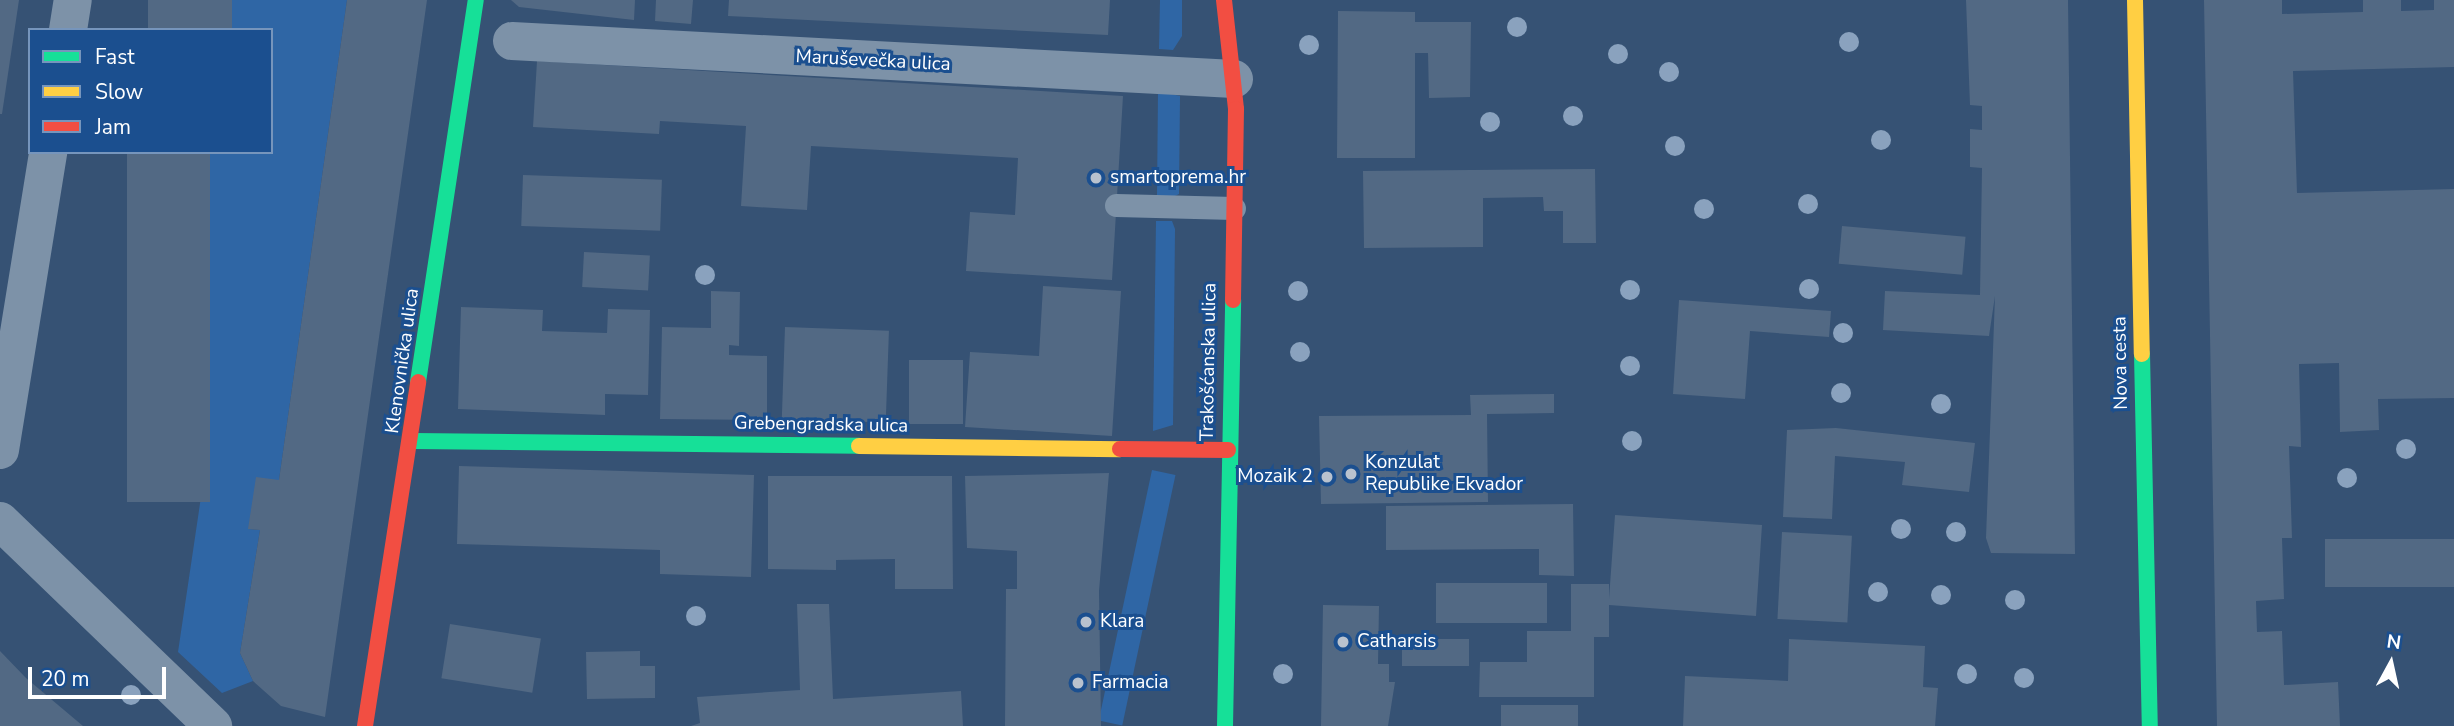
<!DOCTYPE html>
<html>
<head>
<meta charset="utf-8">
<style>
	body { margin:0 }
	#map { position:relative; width:2454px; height:726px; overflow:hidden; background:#365274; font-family:"Nunito Sans",sans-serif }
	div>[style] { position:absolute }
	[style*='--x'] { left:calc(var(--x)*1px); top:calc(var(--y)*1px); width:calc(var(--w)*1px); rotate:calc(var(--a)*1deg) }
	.green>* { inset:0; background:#2f66a5; transform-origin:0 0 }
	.building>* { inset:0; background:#526984; transform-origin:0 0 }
	.lane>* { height:23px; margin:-11.5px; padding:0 11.5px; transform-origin:11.5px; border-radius:11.5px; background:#7d92a8 }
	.street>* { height:38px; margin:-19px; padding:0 19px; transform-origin:19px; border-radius:19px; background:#7d92a8 }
	.fast>* { height:16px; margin:-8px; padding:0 8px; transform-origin:8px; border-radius:8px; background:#16e098 }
	.slow>* { height:16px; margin:-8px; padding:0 8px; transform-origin:8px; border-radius:8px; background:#ffcf43 }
	.jam>* { height:16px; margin:-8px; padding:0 8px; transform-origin:8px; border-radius:8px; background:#f24e42 }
	.trees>* { width:20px; height:20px; margin:-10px; border-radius:50%; background:#8aa2be }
	.dots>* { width:19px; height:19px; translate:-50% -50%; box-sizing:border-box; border:4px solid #1b4f8f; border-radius:50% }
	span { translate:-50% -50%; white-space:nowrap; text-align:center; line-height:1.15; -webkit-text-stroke:6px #1b4f8f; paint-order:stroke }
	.street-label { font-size:19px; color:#fff }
	.poi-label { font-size:19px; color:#fff }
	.left { translate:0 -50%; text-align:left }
	.right { translate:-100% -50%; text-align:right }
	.legend { position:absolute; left:28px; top:28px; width:245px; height:126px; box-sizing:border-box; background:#1b4f8f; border:2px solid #7695bc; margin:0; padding:9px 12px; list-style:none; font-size:21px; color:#fff }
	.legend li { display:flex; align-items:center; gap:14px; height:35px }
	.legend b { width:35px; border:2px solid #7695bc }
	.north { position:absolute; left:2356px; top:628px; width:70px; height:70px; -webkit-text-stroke:5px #1b4f8f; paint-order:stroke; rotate:8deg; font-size:19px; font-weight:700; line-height:28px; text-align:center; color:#fff }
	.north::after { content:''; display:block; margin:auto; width:24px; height:32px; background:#fff; clip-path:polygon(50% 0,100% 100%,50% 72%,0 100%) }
	.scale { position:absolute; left:28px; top:667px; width:138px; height:32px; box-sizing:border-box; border:4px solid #fff; border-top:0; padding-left:9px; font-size:21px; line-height:24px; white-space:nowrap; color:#fff; -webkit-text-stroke:5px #1b4f8f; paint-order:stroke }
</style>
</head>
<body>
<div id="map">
	<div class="green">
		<i style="clip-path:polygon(232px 0,347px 0,279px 480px,249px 529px,260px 530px,240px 653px,253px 681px,222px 693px,178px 652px,209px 443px,170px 441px,210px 152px,271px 152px,271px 30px,227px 30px)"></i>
		<i style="clip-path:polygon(1160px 0,1182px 0,1182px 36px,1173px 50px,1159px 49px)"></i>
		<i style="clip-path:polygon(1158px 91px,1180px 96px,1179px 194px,1173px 197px,1157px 196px)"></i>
		<i style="clip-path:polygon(1156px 221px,1172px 221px,1175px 229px,1173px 425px,1153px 431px)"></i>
		<i style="left:1152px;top:470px;width:24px;height:256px;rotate:12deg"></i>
	</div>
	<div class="building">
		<i style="clip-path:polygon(0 0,19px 0,2px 114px,0 114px)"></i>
		<i style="left:148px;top:0;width:84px;height:30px"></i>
		<i style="clip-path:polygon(347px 0,427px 0,325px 717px,281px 706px,253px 681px,240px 653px,260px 530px,248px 529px,256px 477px,279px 480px)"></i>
		<i style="clip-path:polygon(511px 0,635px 0,634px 20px,519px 7px)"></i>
		<i style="clip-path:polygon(656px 0,693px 0,691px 24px,655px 21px)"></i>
		<i style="clip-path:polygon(729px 0,1110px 0,1108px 35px,728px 16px)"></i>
		<i style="clip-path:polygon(1966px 0,2068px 0,2075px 554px,1991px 553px,1986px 538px,1995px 296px,1989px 336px,1883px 330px,1885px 291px,1980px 295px,1982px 168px,1970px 167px,1970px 129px,1982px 130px,1982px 106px,1970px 105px)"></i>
		<i style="clip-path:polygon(2204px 0,2282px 0,2282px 14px,2363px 12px,2363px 0,2401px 0,2401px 11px,2434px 10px,2434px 0,2454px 0,2454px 67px,2293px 71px,2297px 193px,2454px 189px,2454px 398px,2378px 399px,2379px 430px,2340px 432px,2339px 363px,2299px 364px,2301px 447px,2289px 446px,2292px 538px,2282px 538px,2284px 599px,2256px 601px,2257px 632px,2282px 631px,2284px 685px,2338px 682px,2340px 726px,2217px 726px)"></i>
		<i style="clip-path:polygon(1338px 11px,1415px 12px,1415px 22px,1471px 22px,1470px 97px,1429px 98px,1428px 53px,1415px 53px,1415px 158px,1337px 158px)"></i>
		<i style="clip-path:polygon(537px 61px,1123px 96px,1112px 280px,966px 271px,970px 212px,1015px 215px,1018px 158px,811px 146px,807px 210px,741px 206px,746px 126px,660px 121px,659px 134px,533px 127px)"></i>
		<i style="left:127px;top:152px;width:83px;height:350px"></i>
		<i style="clip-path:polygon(1595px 169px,1596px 243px,1563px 243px,1563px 211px,1544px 211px,1543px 197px,1483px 198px,1483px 247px,1364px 248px,1363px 171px)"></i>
		<i style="left:523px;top:175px;width:139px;height:51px;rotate:2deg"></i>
		<i style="left:1842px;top:226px;width:124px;height:38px;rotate:5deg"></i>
		<i style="left:584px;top:252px;width:66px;height:35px;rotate:3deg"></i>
		<i style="clip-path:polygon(1043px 286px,1121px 291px,1112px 436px,965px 427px,970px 352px,1039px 356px)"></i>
		<i style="clip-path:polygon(711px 291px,740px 292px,739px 346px,729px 345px,729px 355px,767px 356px,767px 420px,660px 419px,662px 327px,711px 328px)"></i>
		<i style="clip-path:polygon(1679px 300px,1831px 311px,1829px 337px,1750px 331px,1745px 399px,1673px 394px)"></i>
		<i style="clip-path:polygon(461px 307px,543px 310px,542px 331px,607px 333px,608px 309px,650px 310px,648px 395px,605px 394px,605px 415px,458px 409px)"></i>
		<i style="left:785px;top:327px;width:104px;height:92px;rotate:2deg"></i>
		<i style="left:909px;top:360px;width:54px;height:64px"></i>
		<i style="clip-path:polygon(1554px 394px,1554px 413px,1487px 414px,1488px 502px,1321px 504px,1319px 416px,1471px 415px,1470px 395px)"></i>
		<i style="clip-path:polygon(1836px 428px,1975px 443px,1969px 492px,1902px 485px,1905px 462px,1835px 456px,1832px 519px,1783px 517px,1787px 430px)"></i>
		<i style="clip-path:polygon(459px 466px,754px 475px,751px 577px,660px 574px,660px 550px,457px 544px)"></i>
		<i style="clip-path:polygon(1109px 473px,1099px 591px,1101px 726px,1005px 726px,1006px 589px,1017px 589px,1017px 551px,967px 548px,965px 476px)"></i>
		<i style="clip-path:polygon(768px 476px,952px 476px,953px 589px,895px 589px,895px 559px,836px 560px,836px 570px,768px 569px)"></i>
		<i style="clip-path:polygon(1573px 504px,1574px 576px,1539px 575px,1539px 549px,1386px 550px,1386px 506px)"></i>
		<i style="clip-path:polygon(1615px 515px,1762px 525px,1756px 616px,1609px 605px,1609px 637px,1594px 637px,1594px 697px,1479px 697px,1480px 662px,1527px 662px,1527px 631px,1571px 631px,1571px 584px,1609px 584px,1609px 599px)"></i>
		<i style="left:1782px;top:532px;width:70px;height:87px;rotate:3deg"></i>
		<i style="left:2325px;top:539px;width:129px;height:48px"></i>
		<i style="left:1436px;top:583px;width:111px;height:40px"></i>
		<i style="clip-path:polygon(797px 604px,829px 604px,833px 699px,961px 691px,963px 726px,691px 726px,700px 723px,697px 697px,800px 690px)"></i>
		<i style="clip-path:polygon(1323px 605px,1379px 606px,1378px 664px,1389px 664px,1389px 682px,1395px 682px,1388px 726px,1321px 726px)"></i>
		<i style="left:450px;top:624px;width:92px;height:55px;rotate:9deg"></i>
		<i style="left:1402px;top:639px;width:67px;height:27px"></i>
		<i style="clip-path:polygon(1789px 639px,1925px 646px,1923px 687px,1938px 688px,1935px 726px,1683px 726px,1685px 676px,1788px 681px)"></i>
		<i style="clip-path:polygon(0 651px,26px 678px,83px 726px,0 726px)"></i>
		<i style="clip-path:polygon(640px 651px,640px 666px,655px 666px,655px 698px,587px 699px,586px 652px)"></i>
		<i style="left:1501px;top:705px;width:77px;height:21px"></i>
	</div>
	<div class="lane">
		<i style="--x:1116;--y:205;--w:118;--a:1.5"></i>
	</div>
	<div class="street">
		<i style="--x:68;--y:30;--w:30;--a:-81"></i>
		<i style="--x:512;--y:41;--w:723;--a:3.01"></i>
		<i style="--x:0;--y:450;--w:302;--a:-80.8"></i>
		<i style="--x:0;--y:521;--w:296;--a:43.9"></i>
	</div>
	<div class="fast">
		<i style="--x:2142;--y:354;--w:372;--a:88.8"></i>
		<i style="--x:418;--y:382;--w:386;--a:-81.4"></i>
		<i style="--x:413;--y:441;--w:446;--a:0.6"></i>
		<i style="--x:1225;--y:726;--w:426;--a:-88.9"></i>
	</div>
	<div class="slow">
		<i style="--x:2135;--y:0;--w:354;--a:88.9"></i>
		<i style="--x:859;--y:446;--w:261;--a:0.7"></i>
	</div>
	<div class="jam">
		<i style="--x:1224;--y:0;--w:110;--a:83.7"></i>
		<i style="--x:1236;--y:109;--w:191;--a:90.9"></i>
		<i style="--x:1120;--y:449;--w:108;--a:0.5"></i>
		<i style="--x:365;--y:726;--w:348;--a:-81.2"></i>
	</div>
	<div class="trees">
		<i style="left:1517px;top:27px"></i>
		<i style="left:1849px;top:42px"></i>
		<i style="left:1309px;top:45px"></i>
		<i style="left:1618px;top:54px"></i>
		<i style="left:1669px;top:72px"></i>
		<i style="left:1573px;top:116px"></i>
		<i style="left:1490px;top:122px"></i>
		<i style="left:1881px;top:140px"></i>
		<i style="left:1675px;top:146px"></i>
		<i style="left:1808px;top:204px"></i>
		<i style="left:1704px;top:209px"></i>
		<i style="left:705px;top:275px"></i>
		<i style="left:1809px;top:289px"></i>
		<i style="left:1630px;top:290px"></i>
		<i style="left:1298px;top:291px"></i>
		<i style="left:1843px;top:333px"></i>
		<i style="left:1300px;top:352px"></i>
		<i style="left:1630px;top:366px"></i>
		<i style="left:1841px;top:393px"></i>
		<i style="left:1941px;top:404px"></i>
		<i style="left:1632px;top:441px"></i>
		<i style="left:2406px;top:449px"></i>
		<i style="left:2347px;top:478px"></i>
		<i style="left:1901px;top:529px"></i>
		<i style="left:1956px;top:532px"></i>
		<i style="left:1878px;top:592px"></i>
		<i style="left:1941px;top:595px"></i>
		<i style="left:2015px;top:600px"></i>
		<i style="left:696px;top:616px"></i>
		<i style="left:1283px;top:674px"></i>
		<i style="left:1967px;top:674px"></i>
		<i style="left:2024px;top:678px"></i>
		<i style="left:131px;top:695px"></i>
	</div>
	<div class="dots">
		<i style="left:1096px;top:178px;background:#b9c2ce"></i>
		<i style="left:1351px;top:474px;background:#b9c2ce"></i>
		<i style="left:1327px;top:477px;background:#b9c2ce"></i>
		<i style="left:1086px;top:622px;background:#b9c2ce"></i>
		<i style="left:1343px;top:642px;background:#b9c2ce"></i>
		<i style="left:1078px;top:683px;background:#b9c2ce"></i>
	</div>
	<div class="street-label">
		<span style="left:873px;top:61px;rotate:3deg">Maruševečka ulica</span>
		<span style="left:403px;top:361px;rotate:-82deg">Klenovnička ulica</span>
		<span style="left:1209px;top:362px;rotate:-89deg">Trakošćanska ulica</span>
		<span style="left:2121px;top:363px;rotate:-91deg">Nova cesta</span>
		<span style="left:821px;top:425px;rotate:1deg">Grebengradska ulica</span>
	</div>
	<div class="poi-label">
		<span class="left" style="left:1110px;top:178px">smartoprema.hr</span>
		<span class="left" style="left:1365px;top:474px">Konzulat<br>Republike Ekvador</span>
		<span class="right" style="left:1313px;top:477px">Mozaik 2</span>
		<span class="left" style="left:1100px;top:622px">Klara</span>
		<span class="left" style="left:1357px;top:642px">Catharsis</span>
		<span class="left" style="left:1092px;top:683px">Farmacia</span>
	</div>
	<ul class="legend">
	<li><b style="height:9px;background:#16e098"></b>Fast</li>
	<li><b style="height:9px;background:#ffcf43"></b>Slow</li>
	<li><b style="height:9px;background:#f24e42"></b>Jam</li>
	</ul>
	<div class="north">N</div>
	<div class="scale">20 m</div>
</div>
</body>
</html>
